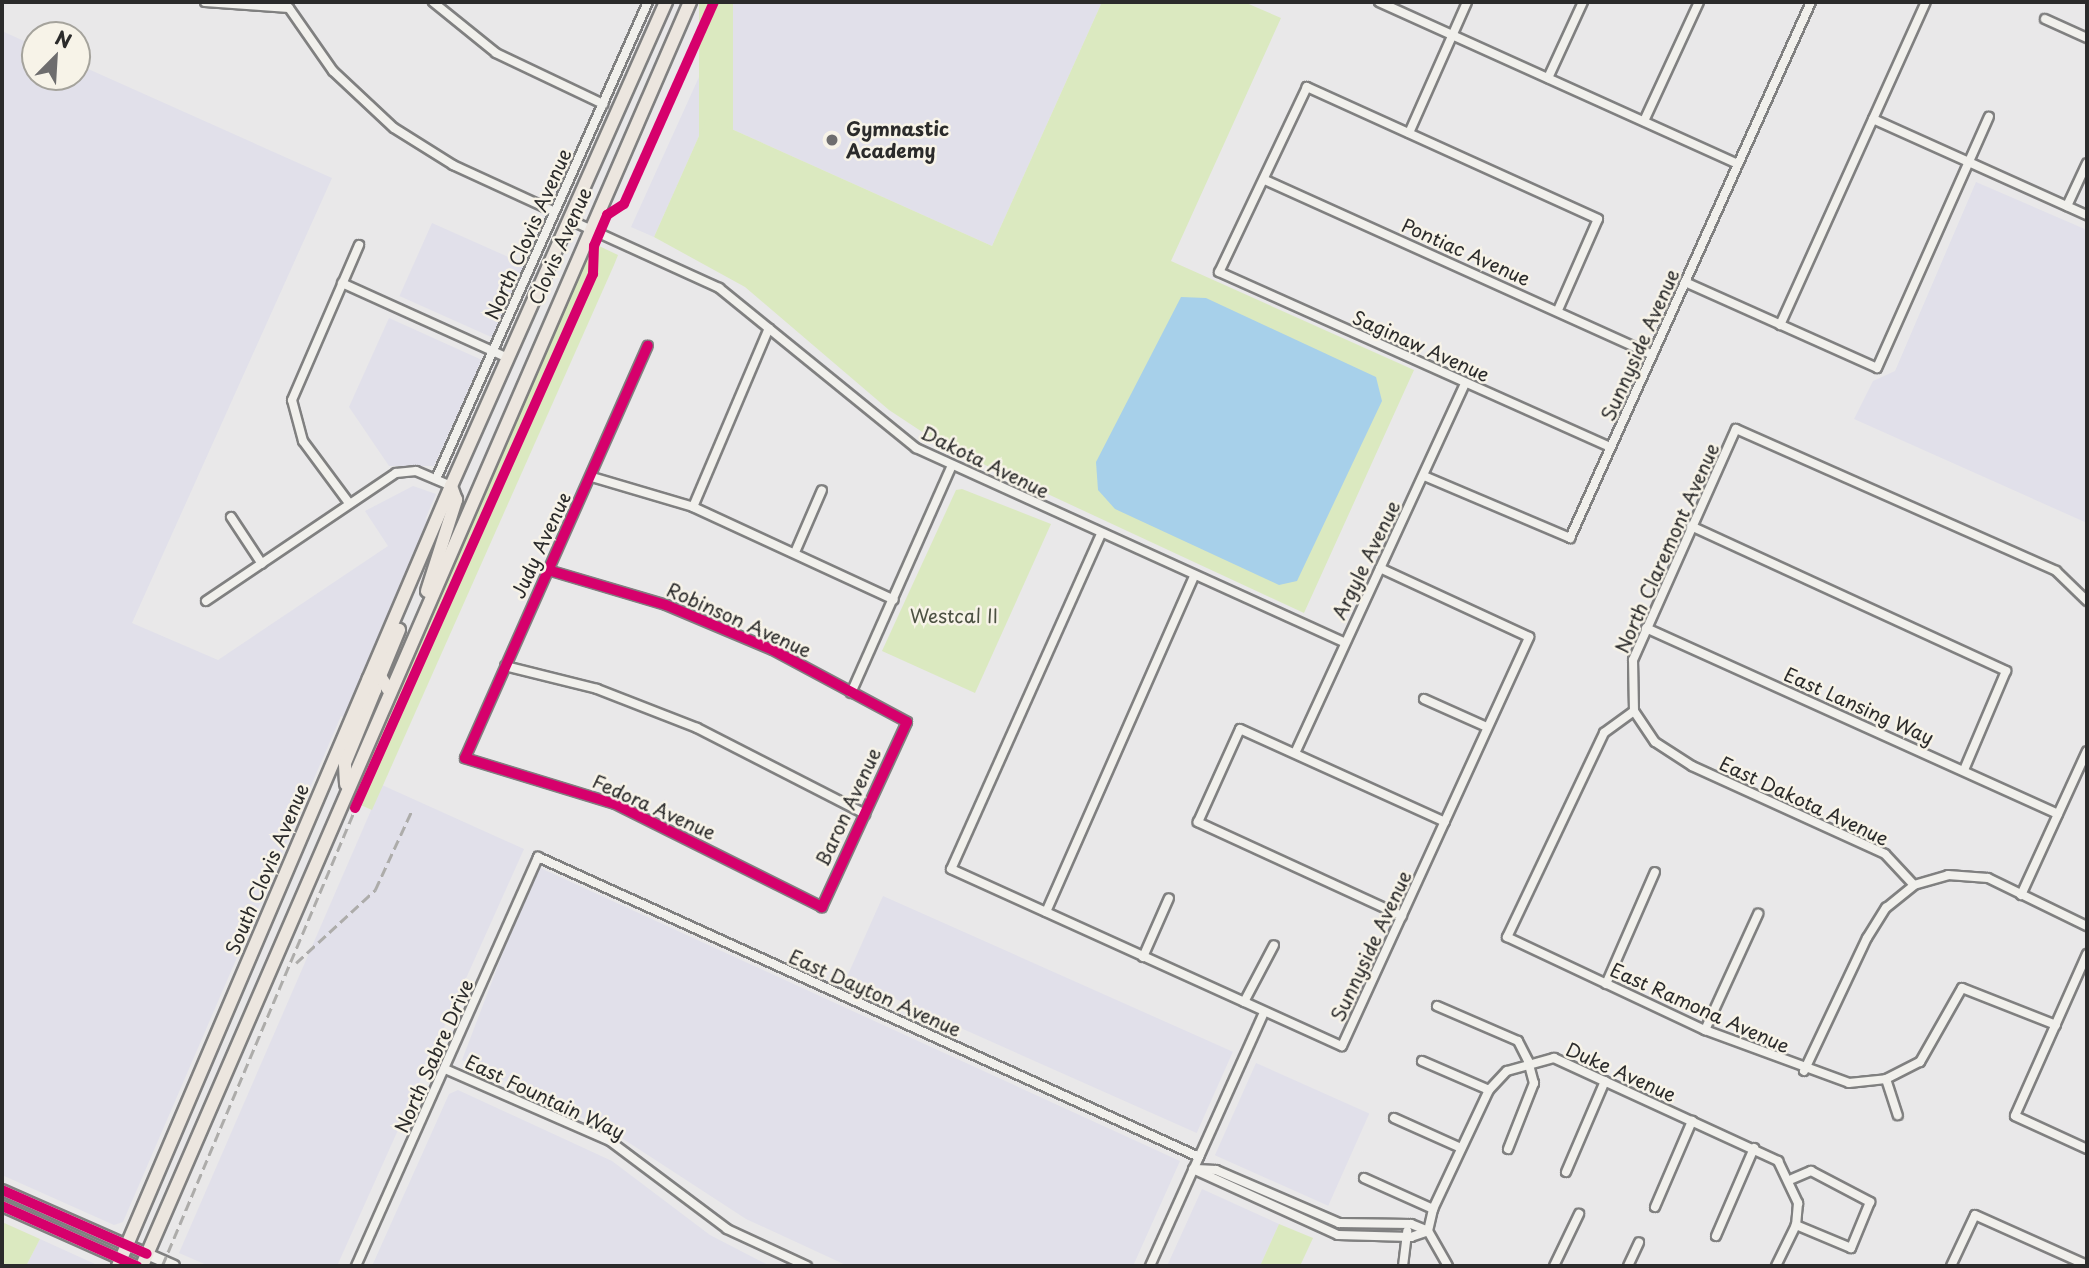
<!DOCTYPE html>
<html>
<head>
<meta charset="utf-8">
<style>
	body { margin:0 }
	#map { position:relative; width:2089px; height:1268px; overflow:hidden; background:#e9e8e9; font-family:"Playpen Sans",sans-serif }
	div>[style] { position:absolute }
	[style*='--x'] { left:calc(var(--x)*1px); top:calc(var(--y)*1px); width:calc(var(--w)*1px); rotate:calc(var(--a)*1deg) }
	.built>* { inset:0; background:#e1e0ea; transform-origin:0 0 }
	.green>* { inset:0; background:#dbe9c0; transform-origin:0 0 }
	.water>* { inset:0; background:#a7d0ea }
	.roads { filter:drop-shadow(2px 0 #808080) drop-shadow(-2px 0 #808080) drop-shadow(0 2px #808080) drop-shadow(0 -2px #808080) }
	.minor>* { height:8px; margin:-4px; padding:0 4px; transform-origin:4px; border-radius:4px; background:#f1f0ec }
	.secondary>* { height:10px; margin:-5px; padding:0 5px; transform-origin:5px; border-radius:5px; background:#f1f0ec }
	.primary>* { height:12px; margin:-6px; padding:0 6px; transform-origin:6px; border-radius:6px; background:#ece6df }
	.rail>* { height:2.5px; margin-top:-1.25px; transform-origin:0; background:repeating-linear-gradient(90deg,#adacaa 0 10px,transparent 0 15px) }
	.cycleway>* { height:10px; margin:-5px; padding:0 5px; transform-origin:5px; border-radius:5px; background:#d6006c }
	.dots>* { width:19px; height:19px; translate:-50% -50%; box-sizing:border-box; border:4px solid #f7f3e8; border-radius:50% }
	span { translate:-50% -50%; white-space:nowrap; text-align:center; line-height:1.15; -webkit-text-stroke:5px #f7f3e8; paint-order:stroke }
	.poi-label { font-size:19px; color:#2b2b2b; font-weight:700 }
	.left { translate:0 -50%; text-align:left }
	.street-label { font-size:19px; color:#2b2b2b }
	.park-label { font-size:19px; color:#4c5142 }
	.frame { position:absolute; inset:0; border:4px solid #2b2b2b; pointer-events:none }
	.north { position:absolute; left:21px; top:21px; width:70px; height:70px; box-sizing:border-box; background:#f7f3e8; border:2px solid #a5a39c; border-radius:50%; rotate:24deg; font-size:19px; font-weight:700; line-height:28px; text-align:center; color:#2b2b2b }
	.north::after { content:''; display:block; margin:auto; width:24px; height:32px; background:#6e6d6e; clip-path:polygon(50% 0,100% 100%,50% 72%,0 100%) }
</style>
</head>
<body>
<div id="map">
	<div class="built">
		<i style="clip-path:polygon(733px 2px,1102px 2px,992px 246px,707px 118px,654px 237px,631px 227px)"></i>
		<i style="clip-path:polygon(2px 31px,35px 46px,35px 77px,77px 77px,77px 64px,332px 178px,132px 623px,218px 660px,388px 546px,365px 511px,413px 486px,436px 494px,425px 520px,441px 510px,347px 719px,341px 716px,123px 1222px,114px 1225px,2px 1175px)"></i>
		<i style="clip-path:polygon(1976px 182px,2087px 230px,2087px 523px,1854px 419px,1873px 381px,1895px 371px)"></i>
		<i style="left:432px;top:223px;width:101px;height:80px;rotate:24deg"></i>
		<i style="clip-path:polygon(389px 318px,482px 360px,434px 466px,389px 466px,349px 407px)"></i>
		<i style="clip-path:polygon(382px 785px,524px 849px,337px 1266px,209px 1266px,179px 1253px)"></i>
		<i style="clip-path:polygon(536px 866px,1180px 1161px,1133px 1266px,848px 1266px,746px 1219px,614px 1133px,462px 1060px)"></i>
		<i style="left:883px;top:896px;width:383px;height:89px;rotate:24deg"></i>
		<i style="left:1256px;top:1063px;width:124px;height:101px;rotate:24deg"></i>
		<i style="clip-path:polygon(458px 1090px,612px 1161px,710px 1235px,770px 1266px,372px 1266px,449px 1094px)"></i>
		<i style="clip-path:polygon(1202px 1189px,1279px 1224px,1260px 1266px,1167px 1266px)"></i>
		<i style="clip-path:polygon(40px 1239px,95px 1264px,96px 1266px,26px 1266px)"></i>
	</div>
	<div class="green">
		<i style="left:699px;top:2px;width:34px;height:227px"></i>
		<i style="clip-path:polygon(1102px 2px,1244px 2px,1281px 18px,1171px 261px,1414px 370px,1304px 613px,942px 445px,889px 410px,745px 287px,654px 237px,707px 118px,992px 246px)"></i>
		<i style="clip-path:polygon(599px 246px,618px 255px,614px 265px,372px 810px,349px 800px,591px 248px)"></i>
		<i style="clip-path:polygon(962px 489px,1051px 524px,975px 693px,882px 651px,956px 490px)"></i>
		<i style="clip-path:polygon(2px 1222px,40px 1239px,26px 1266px,2px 1266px)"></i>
		<i style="clip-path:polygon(1279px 1224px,1313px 1238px,1300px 1266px,1260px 1266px)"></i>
	</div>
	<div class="water">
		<i style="clip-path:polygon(1181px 297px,1206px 298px,1376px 377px,1382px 401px,1297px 581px,1279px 585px,1115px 509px,1098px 490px,1096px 462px)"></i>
	</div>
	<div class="roads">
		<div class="minor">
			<i style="--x:205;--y:2;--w:84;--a:4.1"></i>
			<i style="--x:289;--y:8;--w:77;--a:55.1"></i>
			<i style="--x:333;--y:71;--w:83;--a:43.1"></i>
			<i style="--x:394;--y:128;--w:70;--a:32.1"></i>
			<i style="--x:453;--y:165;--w:110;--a:24.7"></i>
			<i style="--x:433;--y:2;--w:81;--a:39"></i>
			<i style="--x:496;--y:53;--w:119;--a:25.5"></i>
			<i style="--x:1379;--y:2;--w:394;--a:24.3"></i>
			<i style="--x:2045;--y:19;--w:46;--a:24.3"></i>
			<i style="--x:1548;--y:78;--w:84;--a:-65.3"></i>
			<i style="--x:1873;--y:119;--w:235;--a:24.2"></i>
			<i style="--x:1644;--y:121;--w:131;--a:-65.2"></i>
			<i style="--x:1409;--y:133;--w:143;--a:-66.1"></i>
			<i style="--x:1265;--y:180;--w:425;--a:24.3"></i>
			<i style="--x:2067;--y:206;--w:47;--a:-65.1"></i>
			<i style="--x:570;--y:220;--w:164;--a:24.5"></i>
			<i style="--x:719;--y:288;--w:254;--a:39.1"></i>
			<i style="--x:916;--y:448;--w:470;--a:24.4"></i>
			<i style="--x:1685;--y:282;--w:210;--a:24.1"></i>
			<i style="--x:1877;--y:368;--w:275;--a:-66"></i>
			<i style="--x:342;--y:283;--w:182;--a:24.3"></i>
			<i style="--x:1558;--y:310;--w:99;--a:-66.3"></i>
			<i style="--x:1598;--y:219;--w:320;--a:-155.6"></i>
			<i style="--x:1307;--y:87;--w:205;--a:115.4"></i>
			<i style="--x:1219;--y:272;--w:429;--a:24.1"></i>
			<i style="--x:1780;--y:325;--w:354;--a:-65.7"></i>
			<i style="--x:1424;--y:476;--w:159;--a:23"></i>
			<i style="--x:1570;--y:538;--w:588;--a:-65.79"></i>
			<i style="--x:592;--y:477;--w:105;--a:16.5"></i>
			<i style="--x:693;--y:507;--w:221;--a:24.8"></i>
			<i style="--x:436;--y:479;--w:522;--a:-66.04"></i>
			<i style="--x:349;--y:503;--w:77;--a:-126.6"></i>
			<i style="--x:303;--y:441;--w:42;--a:-105"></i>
			<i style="--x:292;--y:400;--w:169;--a:-66.6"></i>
			<i style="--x:693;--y:507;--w:194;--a:-67"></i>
			<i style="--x:231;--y:517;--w:56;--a:56.6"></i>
			<i style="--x:1691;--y:526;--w:347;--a:24.7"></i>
			<i style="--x:2006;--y:671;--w:108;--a:113"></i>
			<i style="--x:1101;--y:534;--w:367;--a:114.1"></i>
			<i style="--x:951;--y:869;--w:429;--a:24.4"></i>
			<i style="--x:1342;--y:1046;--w:450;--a:-65.4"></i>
			<i style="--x:1529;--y:637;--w:164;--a:-155.2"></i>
			<i style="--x:796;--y:550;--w:65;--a:-66.6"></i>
			<i style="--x:548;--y:570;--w:123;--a:16.5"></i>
			<i style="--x:666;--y:605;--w:116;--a:22.8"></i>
			<i style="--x:773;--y:650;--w:152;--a:28.2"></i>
			<i style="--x:907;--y:722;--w:204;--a:114.7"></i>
			<i style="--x:822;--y:907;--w:231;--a:-153.5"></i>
			<i style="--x:615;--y:804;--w:157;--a:-163"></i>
			<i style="--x:465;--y:758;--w:451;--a:-66.1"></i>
			<i style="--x:206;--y:601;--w:229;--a:-34"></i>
			<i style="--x:396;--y:473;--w:20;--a:-6"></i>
			<i style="--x:416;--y:471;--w:38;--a:23"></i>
			<i style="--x:1646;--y:628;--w:452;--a:24.3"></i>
			<i style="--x:505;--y:666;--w:95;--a:14"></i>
			<i style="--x:597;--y:689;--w:107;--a:21.3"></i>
			<i style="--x:697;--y:728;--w:189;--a:27.1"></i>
			<i style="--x:851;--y:693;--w:247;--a:-66.1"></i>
			<i style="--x:1424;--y:699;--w:69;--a:24"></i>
			<i style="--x:1634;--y:711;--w:37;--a:144"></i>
			<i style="--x:1604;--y:733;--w:226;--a:115.4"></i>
			<i style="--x:1507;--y:937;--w:219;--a:25.2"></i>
			<i style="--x:1705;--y:1030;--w:153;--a:20.2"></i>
			<i style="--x:1849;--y:1083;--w:37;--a:-6"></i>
			<i style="--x:1886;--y:1079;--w:38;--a:-27"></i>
			<i style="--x:1920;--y:1062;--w:85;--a:-60.4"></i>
			<i style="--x:1962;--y:988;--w:101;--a:21.5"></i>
			<i style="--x:1634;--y:711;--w:51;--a:-91.1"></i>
			<i style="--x:1633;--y:660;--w:253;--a:-66"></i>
			<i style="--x:1736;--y:429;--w:350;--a:23.9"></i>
			<i style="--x:2056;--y:571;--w:43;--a:44.1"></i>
			<i style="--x:1634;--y:711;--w:37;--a:56"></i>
			<i style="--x:1655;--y:742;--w:44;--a:33"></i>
			<i style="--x:1692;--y:766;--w:212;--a:24.5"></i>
			<i style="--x:1885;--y:854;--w:42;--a:46.9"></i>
			<i style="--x:1914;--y:885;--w:35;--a:-16"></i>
			<i style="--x:1948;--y:875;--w:40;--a:4.3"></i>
			<i style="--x:1988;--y:878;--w:110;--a:25.9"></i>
			<i style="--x:1296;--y:751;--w:405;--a:-65.3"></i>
			<i style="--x:2021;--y:895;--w:158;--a:-65.4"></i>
			<i style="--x:1046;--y:912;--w:367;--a:-66.2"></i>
			<i style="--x:1402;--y:916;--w:225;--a:-155.3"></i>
			<i style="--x:1198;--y:822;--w:102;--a:-65.7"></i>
			<i style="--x:1240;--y:729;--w:225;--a:24.4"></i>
			<i style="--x:2087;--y:954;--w:177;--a:114"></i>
			<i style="--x:2015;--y:1116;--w:79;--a:24.6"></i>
			<i style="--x:1143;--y:957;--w:64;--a:-66.2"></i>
			<i style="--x:1606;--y:984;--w:122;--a:-66.4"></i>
			<i style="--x:1244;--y:1002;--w:64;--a:-62.2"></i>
			<i style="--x:1437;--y:1006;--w:88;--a:23.4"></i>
			<i style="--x:1518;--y:1041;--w:22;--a:63"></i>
			<i style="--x:1528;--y:1061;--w:23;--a:75"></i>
			<i style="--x:1534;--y:1083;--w:71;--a:111.5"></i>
			<i style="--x:1705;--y:1030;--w:128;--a:-65.4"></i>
			<i style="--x:1422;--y:1061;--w:73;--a:23.4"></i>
			<i style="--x:445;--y:1069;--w:180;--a:23.6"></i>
			<i style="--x:610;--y:1141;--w:146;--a:36.9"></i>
			<i style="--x:727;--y:1229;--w:88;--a:24.8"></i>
			<i style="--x:1804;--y:1071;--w:147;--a:-64.7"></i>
			<i style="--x:1867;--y:938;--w:36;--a:-58"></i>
			<i style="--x:1886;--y:908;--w:36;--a:-39"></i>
			<i style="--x:1886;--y:1079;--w:38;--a:72"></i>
			<i style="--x:1394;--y:1118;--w:73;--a:24.1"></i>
			<i style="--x:1193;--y:1169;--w:159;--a:24.5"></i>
			<i style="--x:1338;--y:1235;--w:73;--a:1.6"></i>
			<i style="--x:1411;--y:1237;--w:18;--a:-19"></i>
			<i style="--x:1196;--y:1169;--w:20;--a:3"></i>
			<i style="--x:1216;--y:1170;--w:134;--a:23.3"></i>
			<i style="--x:1339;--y:1223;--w:72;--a:0.8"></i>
			<i style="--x:1411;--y:1224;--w:18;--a:22"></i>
			<i style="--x:1566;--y:1172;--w:99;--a:-66.8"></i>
			<i style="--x:1364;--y:1178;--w:76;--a:24.2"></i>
			<i style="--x:1792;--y:1179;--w:21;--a:-23"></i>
			<i style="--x:1811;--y:1171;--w:67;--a:27.7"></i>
			<i style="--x:1870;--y:1202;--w:50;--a:112.4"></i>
			<i style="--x:1851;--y:1248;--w:60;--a:-157.3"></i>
			<i style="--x:1655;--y:1207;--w:94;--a:-66.7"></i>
			<i style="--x:1716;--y:1236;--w:96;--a:-66.6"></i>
			<i style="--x:356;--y:1266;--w:448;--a:-66"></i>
			<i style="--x:538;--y:857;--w:726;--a:24.41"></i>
			<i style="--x:1150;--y:1266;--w:278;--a:-65.8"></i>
			<i style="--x:1403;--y:1266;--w:35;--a:-83"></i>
			<i style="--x:1448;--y:1266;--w:40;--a:-119.7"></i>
			<i style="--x:1428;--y:1231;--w:23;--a:-77"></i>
			<i style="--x:1433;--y:1209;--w:132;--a:-64.8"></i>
			<i style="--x:1489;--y:1090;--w:26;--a:-47"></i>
			<i style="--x:1507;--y:1071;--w:49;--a:-15.5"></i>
			<i style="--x:1554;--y:1058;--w:247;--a:24.7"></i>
			<i style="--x:1778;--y:1161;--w:47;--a:64.5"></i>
			<i style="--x:1798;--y:1203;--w:22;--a:95"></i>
			<i style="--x:1796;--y:1225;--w:46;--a:116"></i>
			<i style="--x:1554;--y:1266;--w:58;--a:-64.3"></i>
			<i style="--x:1628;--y:1266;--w:26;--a:-65"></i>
			<i style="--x:1951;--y:1266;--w:56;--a:-64.8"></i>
			<i style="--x:1975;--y:1215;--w:123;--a:24.1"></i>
		</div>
		<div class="secondary">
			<i style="--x:2;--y:1190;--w:188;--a:23.8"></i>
			<i style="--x:2;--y:1206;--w:148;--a:24"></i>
		</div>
		<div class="primary">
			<i style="--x:427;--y:591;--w:96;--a:-72.3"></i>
			<i style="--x:456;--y:500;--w:15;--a:-110"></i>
			<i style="--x:388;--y:689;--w:15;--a:-122"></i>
			<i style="--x:380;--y:676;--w:50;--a:-67.6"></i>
			<i style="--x:346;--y:784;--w:21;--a:-93"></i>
			<i style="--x:345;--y:763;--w:79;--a:-67.7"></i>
			<i style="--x:375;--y:690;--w:13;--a:-119"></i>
			<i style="--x:118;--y:1266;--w:848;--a:-66.88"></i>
			<i style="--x:451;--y:486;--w:530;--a:-66.05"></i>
			<i style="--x:142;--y:1266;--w:1378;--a:-66.56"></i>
		</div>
	</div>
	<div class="rail">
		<i style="--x:296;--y:963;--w:108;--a:-42.7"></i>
		<i style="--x:375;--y:890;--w:86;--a:-65.2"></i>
		<i style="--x:162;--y:1266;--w:494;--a:-67.1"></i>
	</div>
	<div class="cycleway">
		<i style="--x:548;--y:570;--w:123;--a:16.5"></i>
		<i style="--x:666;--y:605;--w:116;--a:22.8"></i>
		<i style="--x:773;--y:650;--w:152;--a:28.2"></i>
		<i style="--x:907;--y:722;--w:204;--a:114.7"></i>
		<i style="--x:822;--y:907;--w:231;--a:-153.5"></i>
		<i style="--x:615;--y:804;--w:157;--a:-163"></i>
		<i style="--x:465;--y:758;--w:451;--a:-66.1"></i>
		<i style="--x:355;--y:808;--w:585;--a:-65.98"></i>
		<i style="--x:593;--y:274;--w:28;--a:-88"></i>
		<i style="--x:594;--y:246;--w:34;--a:-67"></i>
		<i style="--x:607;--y:215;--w:20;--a:-33"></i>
		<i style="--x:624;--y:204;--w:221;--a:-66"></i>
		<i style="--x:2;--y:1190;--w:158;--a:23.8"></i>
		<i style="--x:2;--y:1206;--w:148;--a:24"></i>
	</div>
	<div class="dots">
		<i style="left:832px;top:140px;background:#6e6d6e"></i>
	</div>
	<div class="poi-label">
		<span class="left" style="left:846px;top:140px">Gymnastic<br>Academy</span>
	</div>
	<div class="street-label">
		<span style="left:528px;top:234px;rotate:-66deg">North Clovis Avenue</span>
		<span style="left:560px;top:246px;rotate:-66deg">Clovis Avenue</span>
		<span style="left:1466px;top:252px;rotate:24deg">Pontiac Avenue</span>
		<span style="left:1640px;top:345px;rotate:-66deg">Sunnyside Avenue</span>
		<span style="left:1421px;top:346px;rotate:24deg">Saginaw Avenue</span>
		<span style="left:985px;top:462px;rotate:26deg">Dakota Avenue</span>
		<span style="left:541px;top:545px;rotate:-65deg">Judy Avenue</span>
		<span style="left:1667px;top:548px;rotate:-66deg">North Claremont Avenue</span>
		<span style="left:1366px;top:560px;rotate:-64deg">Argyle Avenue</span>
		<span style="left:739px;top:620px;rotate:24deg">Robinson Avenue</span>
		<span style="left:1859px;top:706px;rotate:24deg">East Lansing Way</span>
		<span style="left:1804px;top:801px;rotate:25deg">East Dakota Avenue</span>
		<span style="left:654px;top:807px;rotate:24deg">Fedora Avenue</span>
		<span style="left:848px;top:807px;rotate:-65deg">Baron Avenue</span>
		<span style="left:267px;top:869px;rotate:-67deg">South Clovis Avenue</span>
		<span style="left:1371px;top:946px;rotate:-65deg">Sunnyside Avenue</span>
		<span style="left:875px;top:993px;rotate:24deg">East Dayton Avenue</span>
		<span style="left:1700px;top:1008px;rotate:24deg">East Ramona Avenue</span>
		<span style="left:434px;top:1056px;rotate:-66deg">North Sabre Drive</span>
		<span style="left:1621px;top:1072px;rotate:24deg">Duke Avenue</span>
		<span style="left:545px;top:1097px;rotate:25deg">East Fountain Way</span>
	</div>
	<div class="park-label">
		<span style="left:954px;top:616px">Westcal II</span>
	</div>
	<div class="frame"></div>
	<div class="north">N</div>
</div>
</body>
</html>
